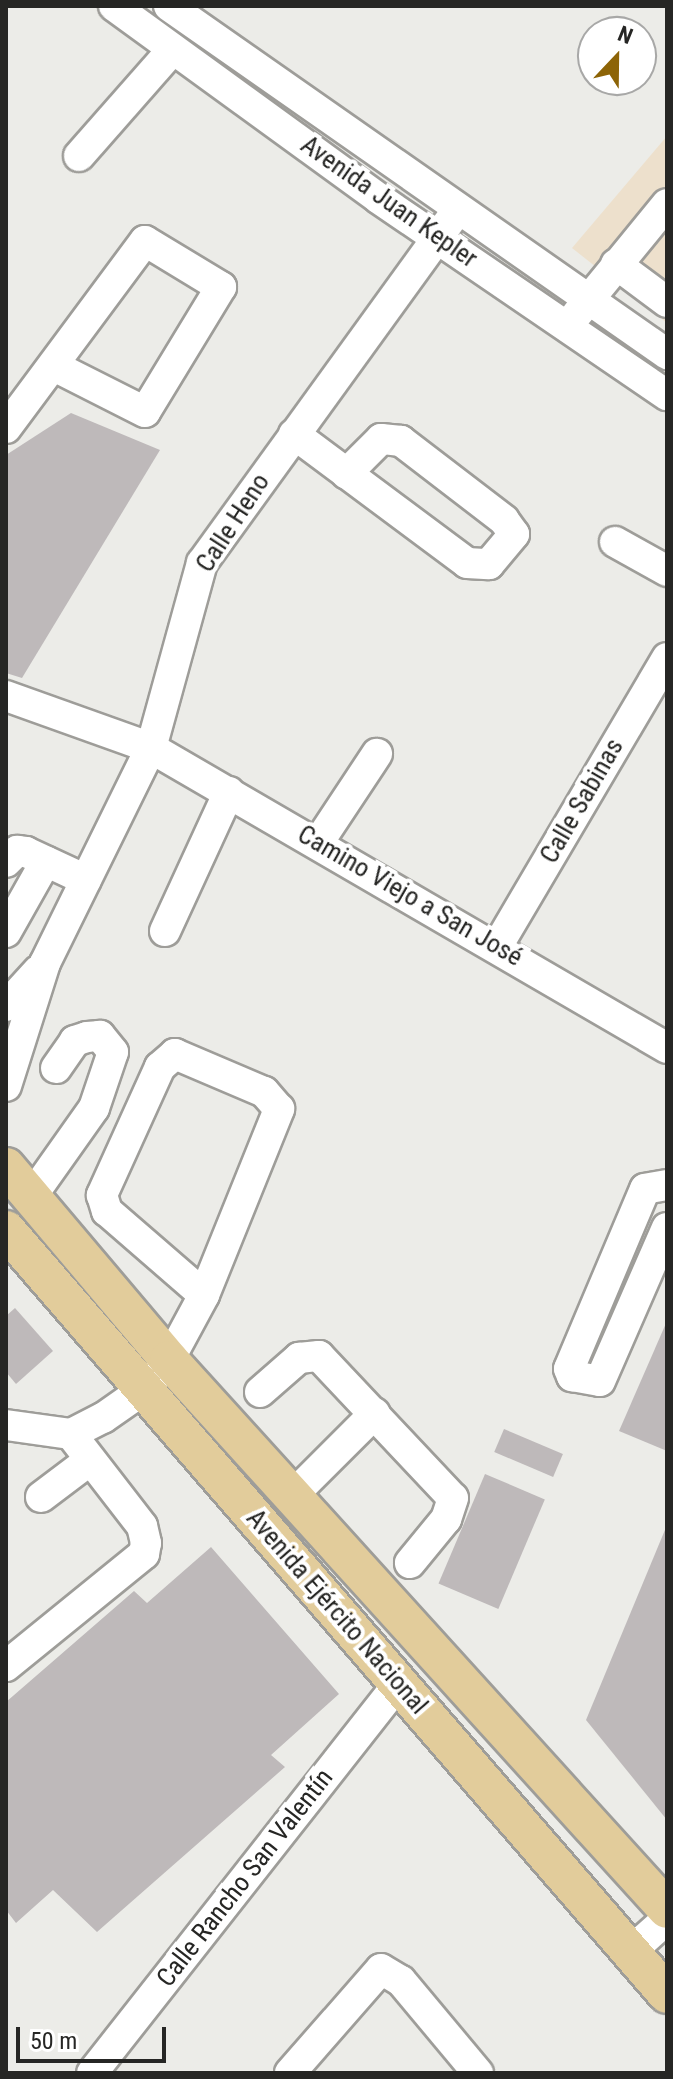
<!DOCTYPE html>
<html>
<head>
<meta charset="utf-8">
<style>
	body { margin:0 }
	#map { position:relative; width:673px; height:2079px; overflow:hidden; background:#ecece8; font-family:"Roboto Condensed",sans-serif }
	div>[style] { position:absolute }
	[style*='--x'] { left:calc(var(--x)*1px); top:calc(var(--y)*1px); width:calc(var(--w)*1px); rotate:calc(var(--a)*1deg) }
	.education>* { inset:0; background:#ede0cc }
	.building>* { inset:0; background:#beb9ba; transform-origin:0 0 }
	.roads { filter:drop-shadow(2px 0 #9e9d99) drop-shadow(-2px 0 #9e9d99) drop-shadow(0 2px #9e9d99) drop-shadow(0 -2px #9e9d99) }
	.minor>* { height:30px; margin:-15px; padding:0 15px; transform-origin:15px; border-radius:15px; background:#fff }
	.major>* { height:38px; margin:-19px; padding:0 19px; transform-origin:19px; border-radius:19px; background:#e2cc9b }
	span { translate:-50% -50%; white-space:nowrap; text-align:center; line-height:1.15; -webkit-text-stroke:8px #fff; paint-order:stroke }
	.street-label { font-size:26px; color:#262624 }
	.frame { position:absolute; inset:0; border:8px solid #262624; pointer-events:none }
	.north { position:absolute; left:577px; top:16px; width:80px; height:80px; box-sizing:border-box; background:#fff; border:2px solid #a8a8a7; border-radius:50%; rotate:22deg; font-size:22px; font-weight:700; line-height:32px; text-align:center; color:#262624 }
	.north::after { content:''; display:block; margin:auto; width:28px; height:36px; background:#8d6407; clip-path:polygon(50% 0,100% 100%,50% 72%,0 100%) }
	.scale { position:absolute; left:16px; top:2027px; width:150px; height:36px; box-sizing:border-box; border:4px solid #262624; border-top:0; padding-left:10px; font-size:24px; line-height:28px; white-space:nowrap; color:#262624; -webkit-text-stroke:6px #fff; paint-order:stroke }
</style>
</head>
<body>
<div id="map">
	<div class="education">
		<i style="clip-path:polygon(667px 136px,667px 323px,572px 248px)"></i>
	</div>
	<div class="building">
		<i style="clip-path:polygon(71px 413px,160px 450px,22px 678px,6px 673px,6px 455px)"></i>
		<i style="clip-path:polygon(15px 1308px,53px 1351px,16px 1384px,6px 1372px,6px 1316px)"></i>
		<i style="clip-path:polygon(667px 1321px,667px 1451px,619px 1431px)"></i>
		<i style="left:504px;top:1429px;width:64px;height:25px;rotate:23deg"></i>
		<i style="left:485px;top:1474px;width:65px;height:119px;rotate:23deg"></i>
		<i style="clip-path:polygon(667px 1525px,667px 1820px,586px 1720px)"></i>
		<i style="clip-path:polygon(211px 1547px,339px 1694px,271px 1755px,285px 1767px,97px 1932px,53px 1890px,16px 1923px,6px 1910px,6px 1702px,134px 1591px,147px 1603px)"></i>
	</div>
	<div class="roads">
		<div class="minor">
			<i style="--x:114;--y:6;--w:326;--a:36"></i>
			<i style="--x:378;--y:198;--w:350;--a:34.3"></i>
			<i style="--x:169;--y:6;--w:608;--a:34.95"></i>
			<i style="--x:79;--y:156;--w:142;--a:-48.7"></i>
			<i style="--x:616;--y:264;--w:64;--a:36.7"></i>
			<i style="--x:577;--y:314;--w:142;--a:-50.7"></i>
			<i style="--x:6;--y:428;--w:233;--a:-53.4"></i>
			<i style="--x:145;--y:241;--w:89;--a:31.2"></i>
			<i style="--x:221;--y:287;--w:146;--a:121.3"></i>
			<i style="--x:145;--y:412;--w:100;--a:-153.2"></i>
			<i style="--x:294;--y:434;--w:216;--a:36.7"></i>
			<i style="--x:467;--y:563;--w:22;--a:3"></i>
			<i style="--x:489;--y:564;--w:39;--a:-50"></i>
			<i style="--x:514;--y:534;--w:17;--a:-126"></i>
			<i style="--x:504;--y:520;--w:130;--a:-142.5"></i>
			<i style="--x:401;--y:441;--w:20;--a:-174"></i>
			<i style="--x:381;--y:439;--w:49;--a:135"></i>
			<i style="--x:615;--y:542;--w:60;--a:29.1"></i>
			<i style="--x:6;--y:696;--w:154;--a:19.7"></i>
			<i style="--x:151;--y:748;--w:597;--a:30.17"></i>
			<i style="--x:318;--y:843;--w:107;--a:-56.5"></i>
			<i style="--x:6;--y:862;--w:16;--a:-45"></i>
			<i style="--x:17;--y:851;--w:9;--a:6"></i>
			<i style="--x:26;--y:852;--w:66;--a:25"></i>
			<i style="--x:165;--y:931;--w:153;--a:-65.3"></i>
			<i style="--x:6;--y:932;--w:81;--a:-60.6"></i>
			<i style="--x:498;--y:945;--w:333;--a:-59.5"></i>
			<i style="--x:6;--y:1006;--w:47;--a:-47.6"></i>
			<i style="--x:6;--y:1086;--w:129;--a:-72.4"></i>
			<i style="--x:45;--y:963;--w:240;--a:-63.8"></i>
			<i style="--x:151;--y:748;--w:192;--a:-74.6"></i>
			<i style="--x:202;--y:563;--w:437;--a:-54.1"></i>
			<i style="--x:667;--y:1185;--w:22;--a:170"></i>
			<i style="--x:645;--y:1189;--w:195;--a:112.9"></i>
			<i style="--x:569;--y:1369;--w:8;--a:67"></i>
			<i style="--x:572;--y:1376;--w:28;--a:10"></i>
			<i style="--x:600;--y:1381;--w:167;--a:-66.4"></i>
			<i style="--x:31;--y:1197;--w:109;--a:-54.7"></i>
			<i style="--x:94;--y:1108;--w:59;--a:-71.3"></i>
			<i style="--x:113;--y:1052;--w:21;--a:-129"></i>
			<i style="--x:100;--y:1036;--w:13;--a:176"></i>
			<i style="--x:87;--y:1037;--w:13;--a:162"></i>
			<i style="--x:75;--y:1041;--w:33;--a:125"></i>
			<i style="--x:260;--y:1392;--w:52;--a:-41.1"></i>
			<i style="--x:299;--y:1358;--w:20;--a:-6"></i>
			<i style="--x:319;--y:1356;--w:195;--a:46.7"></i>
			<i style="--x:453;--y:1498;--w:22;--a:108"></i>
			<i style="--x:446;--y:1519;--w:57;--a:129.3"></i>
			<i style="--x:6;--y:1425;--w:66;--a:7.9"></i>
			<i style="--x:71;--y:1434;--w:36;--a:-27"></i>
			<i style="--x:103;--y:1418;--w:49;--a:-35"></i>
			<i style="--x:143;--y:1390;--w:40;--a:-49"></i>
			<i style="--x:169;--y:1360;--w:74;--a:-61.7"></i>
			<i style="--x:204;--y:1295;--w:201;--a:-68"></i>
			<i style="--x:279;--y:1109;--w:23;--a:-131"></i>
			<i style="--x:264;--y:1092;--w:97;--a:-156.9"></i>
			<i style="--x:175;--y:1054;--w:20;--a:139"></i>
			<i style="--x:160;--y:1067;--w:141;--a:114.4"></i>
			<i style="--x:102;--y:1195;--w:17;--a:73"></i>
			<i style="--x:107;--y:1211;--w:128;--a:40.9"></i>
			<i style="--x:292;--y:1496;--w:117;--a:-45"></i>
			<i style="--x:41;--y:1497;--w:61;--a:-37.1"></i>
			<i style="--x:6;--y:1666;--w:178;--a:-39.1"></i>
			<i style="--x:144;--y:1554;--w:11;--a:-80"></i>
			<i style="--x:146;--y:1543;--w:17;--a:-103"></i>
			<i style="--x:142;--y:1526;--w:116;--a:-127.7"></i>
			<i style="--x:630;--y:1952;--w:50;--a:-41.7"></i>
			<i style="--x:92;--y:2073;--w:496;--a:-51.8"></i>
			<i style="--x:290;--y:2073;--w:138;--a:-48.8"></i>
			<i style="--x:381;--y:1969;--w:23;--a:31"></i>
			<i style="--x:401;--y:1981;--w:120;--a:50.1"></i>
		</div>
		<div class="major">
			<i style="--x:6;--y:1167;--w:253;--a:49.8"></i>
			<i style="--x:169;--y:1360;--w:741;--a:47.79"></i>
			<i style="--x:6;--y:1230;--w:1010;--a:49.13"></i>
		</div>
	</div>
	<div class="street-label">
		<span style="left:389px;top:202px;rotate:35deg">Avenida Juan Kepler</span>
		<span style="left:233px;top:523px;rotate:-57deg">Calle Heno</span>
		<span style="left:582px;top:801px;rotate:-60deg">Calle Sabinas</span>
		<span style="left:410px;top:896px;rotate:30deg">Camino Viejo a San José</span>
		<span style="left:337px;top:1612px;rotate:49deg">Avenida Ejército Nacional</span>
		<span style="left:245px;top:1878px;rotate:-52deg">Calle Rancho San Valentín</span>
	</div>
	<div class="frame"></div>
	<div class="north">N</div>
	<div class="scale">50 m</div>
</div>
</body>
</html>
